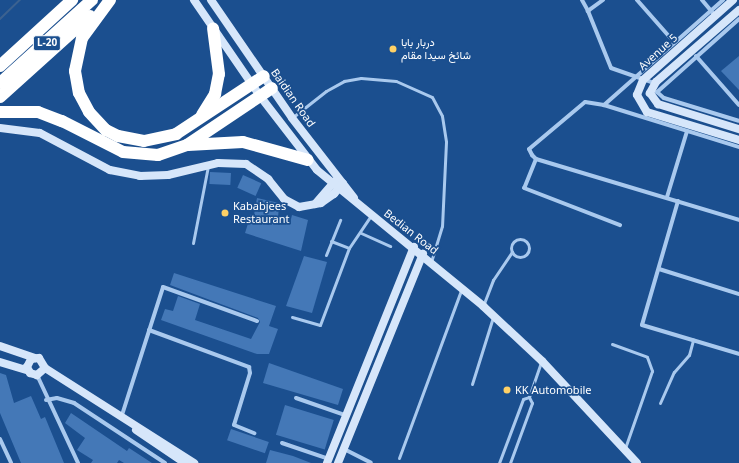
<!DOCTYPE html>
<html>
<head>
<meta charset="utf-8">
<style>
	body { margin:0 }
	#map { position:relative; width:739px; height:463px; overflow:hidden; background:#1b4f8f; font-family:"Noto Sans",Vazirmatn,sans-serif }
	div>[style] { position:absolute }
	[style*='--x'] { left:calc(var(--x)*1px); top:calc(var(--y)*1px); width:calc(var(--w)*1px); rotate:calc(var(--a)*1deg) }
	.stream>* { height:2px; margin:-1px; padding:0 1px; transform-origin:1px; border-radius:1px; background:#3c6290 }
	.building>* { inset:0; background:#4478b7; transform-origin:0 0 }
	.lane>* { height:3px; margin:-1.5px; padding:0 1.5px; transform-origin:1.5px; border-radius:1.5px; background:#a9c9ee }
	.lane>.ring { margin:-1.5px; padding:0; box-sizing:content-box; background:none; border:3px solid #a9c9ee; border-radius:50% }
	.street>* { height:4px; margin:-2px; padding:0 2px; transform-origin:2px; border-radius:2px; background:#a9c9ee }
	.secondary>* { height:8px; margin:-4px; padding:0 4px; transform-origin:4px; border-radius:4px; background:#d6e6fa }
	.highway>* { height:12px; margin:-6px; padding:0 6px; transform-origin:6px; border-radius:6px; background:#fff }
	.dots>* { width:11px; height:11px; translate:-50% -50%; box-sizing:border-box; border:2px solid #1b4f8f; border-radius:50% }
	span { translate:-50% -50%; white-space:nowrap; text-align:center; line-height:1.15; -webkit-text-stroke:3.5px #1b4f8f; paint-order:stroke }
	.shield-label span { padding:1px 3px; background:#1b4f8f; border:1px solid; border-radius:3px; -webkit-text-stroke-width:0 }
	.shield-label { font-size:10px; color:#fff; font-weight:700 }
	.poi-label { font-size:11px; color:#fff }
	.left { translate:0 -50%; text-align:left }
	.street-label { font-size:11px; color:#fff }
</style>
</head>
<body>
<div id="map">
	<div class="stream">
		<i style="--x:0;--y:19;--w:28;--a:-44"></i>
	</div>
	<div class="building">
		<i style="clip-path:polygon(739px 56px,739px 90px,721px 71px)"></i>
		<i style="left:210px;top:172px;width:21px;height:12px;rotate:3deg"></i>
		<i style="left:243px;top:175px;width:20px;height:14px;rotate:24deg"></i>
		<i style="clip-path:polygon(257px 198px,279px 203px,278px 219px,290px 223px,292px 215px,308px 220px,301px 251px,245px 233px,251px 214px,254px 215px)"></i>
		<i style="clip-path:polygon(304px 256px,327px 262px,312px 313px,286px 306px)"></i>
		<i style="clip-path:polygon(174px 273px,276px 306px,269px 326px,278px 329px,269px 354px,257px 354px,161px 320px,165px 309px,173px 311px,178px 296px,200px 304px,195px 320px,251px 339px,260px 322px,258px 318px,170px 285px)"></i>
		<i style="clip-path:polygon(269px 363px,343px 389px,338px 405px,263px 383px)"></i>
		<i style="clip-path:polygon(0 373px,6px 375px,14px 403px,31px 396px,41px 419px,45px 417px,64px 463px,21px 463px,0 413px)"></i>
		<i style="left:285px;top:405px;width:51px;height:31px;rotate:17deg"></i>
		<i style="clip-path:polygon(71px 413px,127px 451px,129px 448px,152px 463px,124px 463px,119px 460px,117px 463px,91px 463px,93px 460px,77px 450px,85px 438px,65px 423px)"></i>
		<i style="left:231px;top:429px;width:40px;height:12px;rotate:19deg"></i>
		<i style="clip-path:polygon(270px 450px,293px 456px,311px 463px,266px 463px)"></i>
	</div>
	<div class="lane">
		<i style="--x:293;--y:117;--w:42;--a:-38.2"></i>
		<i style="--x:326;--y:91;--w:21;--a:-29"></i>
		<i style="--x:344;--y:81;--w:17;--a:-10"></i>
		<i style="--x:361;--y:78;--w:35;--a:5"></i>
		<i style="--x:396;--y:81;--w:39;--a:24"></i>
		<i style="--x:432;--y:97;--w:21;--a:62"></i>
		<i style="--x:442;--y:116;--w:26;--a:81"></i>
		<i style="--x:446;--y:142;--w:84;--a:92.7"></i>
		<i style="--x:442;--y:226;--w:38;--a:107"></i>
		<i style="--x:361;--y:233;--w:32;--a:24"></i>
		<i class="ring" style="left:511px;top:239px;width:15px;height:15px"></i>
		<i style="--x:331;--y:241;--w:19;--a:21"></i>
		<i style="--x:193;--y:243;--w:78;--a:-79"></i>
		<i style="--x:326;--y:255;--w:38;--a:-68"></i>
		<i style="--x:483;--y:306;--w:28;--a:-69"></i>
		<i style="--x:493;--y:280;--w:34;--a:-56"></i>
		<i style="--x:292;--y:317;--w:29;--a:16"></i>
		<i style="--x:320;--y:325;--w:82;--a:-69.4"></i>
		<i style="--x:349;--y:248;--w:40;--a:-56"></i>
		<i style="--x:612;--y:344;--w:37;--a:20"></i>
		<i style="--x:647;--y:357;--w:15;--a:70"></i>
		<i style="--x:652;--y:371;--w:82;--a:109.3"></i>
		<i style="--x:472;--y:384;--w:70;--a:-72.6"></i>
		<i style="--x:660;--y:403;--w:34;--a:-66"></i>
		<i style="--x:674;--y:372;--w:23;--a:-49"></i>
		<i style="--x:689;--y:355;--w:16;--a:-75"></i>
		<i style="--x:399;--y:458;--w:179;--a:-69.7"></i>
		<i style="--x:499;--y:463;--w:68;--a:-69.4"></i>
		<i style="--x:523;--y:399;--w:6;--a:-18"></i>
		<i style="--x:510;--y:463;--w:64;--a:-69.9"></i>
		<i style="--x:532;--y:403;--w:7;--a:-117"></i>
		<i style="--x:529;--y:397;--w:37;--a:-71"></i>
	</div>
	<div class="street">
		<i style="--x:582;--y:0;--w:13;--a:61"></i>
		<i style="--x:603;--y:0;--w:19;--a:144"></i>
		<i style="--x:588;--y:11;--w:61;--a:68"></i>
		<i style="--x:611;--y:68;--w:46;--a:19.2"></i>
		<i style="--x:637;--y:0;--w:56;--a:48.6"></i>
		<i style="--x:702;--y:0;--w:16;--a:50"></i>
		<i style="--x:723;--y:0;--w:159;--a:138.6"></i>
		<i style="--x:604;--y:105;--w:141;--a:17.3"></i>
		<i style="--x:739;--y:19;--w:110;--a:138.3"></i>
		<i style="--x:657;--y:92;--w:9;--a:41"></i>
		<i style="--x:664;--y:98;--w:78;--a:17"></i>
		<i style="--x:696;--y:56;--w:65;--a:48.7"></i>
		<i style="--x:604;--y:105;--w:19;--a:-171"></i>
		<i style="--x:585;--y:102;--w:73;--a:140"></i>
		<i style="--x:529;--y:149;--w:7;--a:63"></i>
		<i style="--x:532;--y:155;--w:6;--a:45"></i>
		<i style="--x:536;--y:159;--w:212;--a:16.7"></i>
		<i style="--x:536;--y:159;--w:31;--a:112"></i>
		<i style="--x:524;--y:188;--w:103;--a:21.1"></i>
		<i style="--x:667;--y:197;--w:69;--a:-73.1"></i>
		<i style="--x:678;--y:201;--w:129;--a:106.2"></i>
		<i style="--x:642;--y:325;--w:101;--a:16.6"></i>
		<i style="--x:659;--y:269;--w:84;--a:17.4"></i>
		<i style="--x:149;--y:330;--w:107;--a:20.3"></i>
		<i style="--x:249;--y:367;--w:6;--a:81"></i>
		<i style="--x:250;--y:373;--w:54;--a:107.1"></i>
		<i style="--x:234;--y:425;--w:22;--a:22"></i>
		<i style="--x:37;--y:375;--w:97;--a:65"></i>
		<i style="--x:296;--y:398;--w:52;--a:19.1"></i>
		<i style="--x:46;--y:400;--w:11;--a:-10"></i>
		<i style="--x:57;--y:398;--w:18;--a:16"></i>
		<i style="--x:74;--y:403;--w:109;--a:33.4"></i>
		<i style="--x:122;--y:415;--w:134;--a:-72.2"></i>
		<i style="--x:163;--y:287;--w:100;--a:19.9"></i>
		<i style="--x:0;--y:439;--w:26;--a:65"></i>
		<i style="--x:282;--y:443;--w:50;--a:18.8"></i>
		<i style="--x:344;--y:449;--w:30;--a:27"></i>
	</div>
	<div class="secondary">
		<i style="--x:194;--y:0;--w:116;--a:55.5"></i>
		<i style="--x:260;--y:96;--w:93;--a:52.4"></i>
		<i style="--x:317;--y:170;--w:215;--a:39.3"></i>
		<i style="--x:483;--y:306;--w:81;--a:43"></i>
		<i style="--x:542;--y:361;--w:139;--a:47"></i>
		<i style="--x:211;--y:0;--w:143;--a:55.5"></i>
		<i style="--x:292;--y:118;--w:101;--a:52.2"></i>
		<i style="--x:733;--y:0;--w:120;--a:138.4"></i>
		<i style="--x:643;--y:80;--w:16;--a:112"></i>
		<i style="--x:637;--y:95;--w:20;--a:60"></i>
		<i style="--x:647;--y:112;--w:96;--a:16.9"></i>
		<i style="--x:739;--y:10;--w:110;--a:139.1"></i>
		<i style="--x:656;--y:82;--w:13;--a:119"></i>
		<i style="--x:650;--y:93;--w:14;--a:54"></i>
		<i style="--x:658;--y:104;--w:85;--a:17.2"></i>
		<i style="--x:0;--y:128;--w:40;--a:7.1"></i>
		<i style="--x:40;--y:133;--w:79;--a:27.9"></i>
		<i style="--x:110;--y:170;--w:31;--a:11"></i>
		<i style="--x:140;--y:176;--w:28;--a:-2"></i>
		<i style="--x:168;--y:175;--w:51;--a:-13.5"></i>
		<i style="--x:218;--y:163;--w:28;--a:2"></i>
		<i style="--x:246;--y:164;--w:27;--a:34"></i>
		<i style="--x:268;--y:179;--w:26;--a:51"></i>
		<i style="--x:284;--y:199;--w:17;--a:28"></i>
		<i style="--x:299;--y:207;--w:22;--a:-10"></i>
		<i style="--x:321;--y:203;--w:16;--a:-35"></i>
		<i style="--x:334;--y:194;--w:14;--a:-51"></i>
		<i style="--x:315;--y:204;--w:30;--a:-49"></i>
		<i style="--x:0;--y:346;--w:37;--a:19"></i>
		<i style="--x:0;--y:362;--w:30;--a:17"></i>
		<i style="--x:45;--y:368;--w:11;--a:139"></i>
		<i style="--x:37;--y:375;--w:7;--a:-164"></i>
		<i style="--x:30;--y:373;--w:7;--a:-117"></i>
		<i style="--x:27;--y:367;--w:9;--a:-63"></i>
		<i style="--x:31;--y:359;--w:8;--a:-7"></i>
		<i style="--x:39;--y:358;--w:12;--a:59"></i>
		<i style="--x:45;--y:368;--w:177;--a:32.5"></i>
		<i style="--x:136;--y:430;--w:59;--a:34"></i>
		<i style="--x:327;--y:463;--w:233;--a:-68.1"></i>
		<i style="--x:338;--y:463;--w:226;--a:-67.9"></i>
	</div>
	<div class="highway">
		<i style="--x:110;--y:0;--w:47;--a:126.4"></i>
		<i style="--x:82;--y:38;--w:34;--a:102"></i>
		<i style="--x:75;--y:71;--w:22;--a:80"></i>
		<i style="--x:79;--y:93;--w:21;--a:62"></i>
		<i style="--x:89;--y:112;--w:25;--a:47"></i>
		<i style="--x:106;--y:130;--w:13;--a:27"></i>
		<i style="--x:118;--y:136;--w:26;--a:11"></i>
		<i style="--x:144;--y:141;--w:33;--a:-12"></i>
		<i style="--x:176;--y:134;--w:105;--a:-33.4"></i>
		<i style="--x:0;--y:66;--w:98;--a:-42.5"></i>
		<i style="--x:0;--y:83;--w:124;--a:-42.1"></i>
		<i style="--x:0;--y:97;--w:121;--a:-42"></i>
		<i style="--x:0;--y:112;--w:38;--a:0"></i>
		<i style="--x:38;--y:112;--w:26;--a:21"></i>
		<i style="--x:62;--y:121;--w:68;--a:26.9"></i>
		<i style="--x:123;--y:152;--w:35;--a:5"></i>
		<i style="--x:158;--y:155;--w:31;--a:-19"></i>
		<i style="--x:187;--y:145;--w:102;--a:-33.8"></i>
		<i style="--x:202;--y:115;--w:25;--a:-58"></i>
		<i style="--x:215;--y:94;--w:20;--a:-79"></i>
		<i style="--x:219;--y:74;--w:46;--a:-97.4"></i>
		<i style="--x:188;--y:145;--w:55;--a:-3.1"></i>
		<i style="--x:243;--y:142;--w:67;--a:15.5"></i>
	</div>
	<div class="dots">
		<i style="left:393px;top:49px;background:#ffd166"></i>
		<i style="left:225px;top:213px;background:#ffd166"></i>
		<i style="left:507px;top:390px;background:#ffd166"></i>
	</div>
	<div class="shield-label">
		<span style="left:47px;top:43px">L-20</span>
	</div>
	<div class="poi-label">
		<span class="left" style="left:401px;top:49px">دربار بابا<br>شائخ سیدا مقام</span>
		<span class="left" style="left:233px;top:213px">Kababjees<br>Restaurant</span>
		<span class="left" style="left:515px;top:390px">KK Automobile</span>
	</div>
	<div class="street-label">
		<span style="left:658px;top:52px;rotate:-42deg">Avenue 5</span>
		<span style="left:293px;top:98px;rotate:55deg">Baidian Road</span>
		<span style="left:411px;top:232px;rotate:38deg">Bedian Road</span>
	</div>
</div>
</body>
</html>
